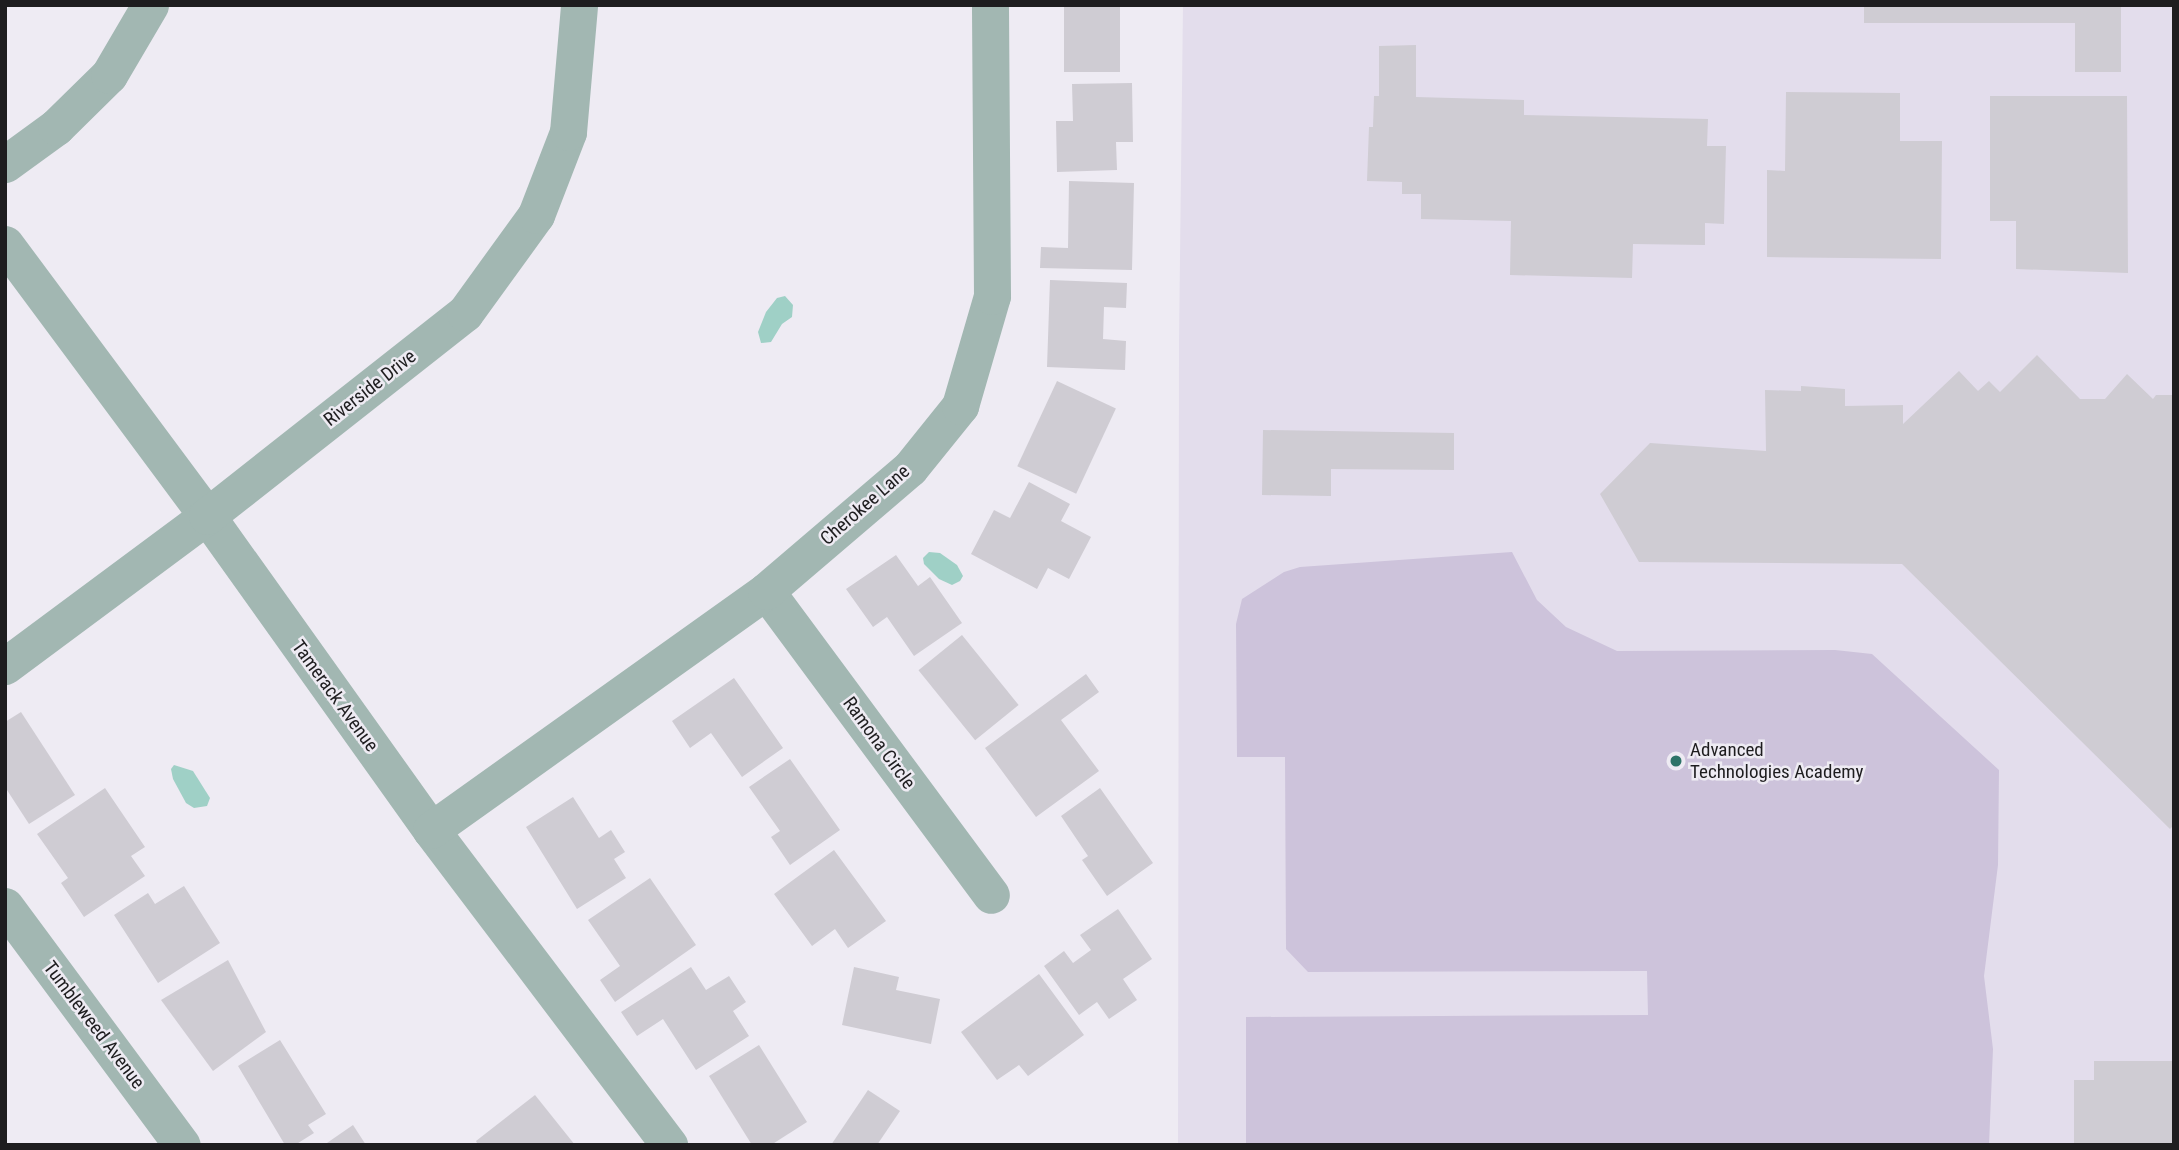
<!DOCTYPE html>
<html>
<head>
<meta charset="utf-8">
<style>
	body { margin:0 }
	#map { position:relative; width:2179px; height:1150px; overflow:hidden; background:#eeebf3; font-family:"Roboto Condensed",sans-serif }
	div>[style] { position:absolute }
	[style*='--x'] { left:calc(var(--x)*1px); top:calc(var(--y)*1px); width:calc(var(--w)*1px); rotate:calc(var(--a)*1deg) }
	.built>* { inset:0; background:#e3ddec }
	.green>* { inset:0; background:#cdc3db }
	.water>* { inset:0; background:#9fd0c6 }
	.building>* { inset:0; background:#cfccd3; transform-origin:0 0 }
	.minor>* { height:37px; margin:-18.5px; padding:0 18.5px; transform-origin:18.5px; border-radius:18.5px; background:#a2b7b2 }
	.dots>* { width:19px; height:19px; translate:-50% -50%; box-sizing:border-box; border:4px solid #eeebf3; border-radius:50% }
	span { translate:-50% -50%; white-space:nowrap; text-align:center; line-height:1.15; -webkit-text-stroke:5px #eeebf3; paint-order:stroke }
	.street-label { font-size:19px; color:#1e1d1f }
	.poi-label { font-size:19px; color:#1e1d1f }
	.left { translate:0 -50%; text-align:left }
	.frame { position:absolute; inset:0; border:7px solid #1e1d1f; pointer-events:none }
</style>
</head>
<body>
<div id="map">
	<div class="built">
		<i style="clip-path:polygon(1183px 5px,2174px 5px,2174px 1145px,1178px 1145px,1179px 343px)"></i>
	</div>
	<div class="green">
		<i style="clip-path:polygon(1512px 552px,1537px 600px,1566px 627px,1617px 651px,1835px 650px,1872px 654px,1999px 770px,1998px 865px,1984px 976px,1993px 1049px,1989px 1145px,1246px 1145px,1246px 1017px,1648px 1015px,1647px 971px,1308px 972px,1286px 949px,1285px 757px,1237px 757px,1236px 624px,1242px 599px,1284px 572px,1300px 567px)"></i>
	</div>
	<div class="water">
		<i style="clip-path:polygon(785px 296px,793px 305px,792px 317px,782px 324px,771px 342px,761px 343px,758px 332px,766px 312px,777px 298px)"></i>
		<i style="clip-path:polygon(929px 552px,940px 553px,957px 565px,963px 576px,960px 581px,952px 585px,939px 579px,924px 564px,923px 558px)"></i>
		<i style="clip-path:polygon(174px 765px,193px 771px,210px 798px,207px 806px,194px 808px,186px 803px,173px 779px,171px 769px)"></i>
	</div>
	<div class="building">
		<i style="left:1064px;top:5px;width:56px;height:67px"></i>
		<i style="clip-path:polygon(1864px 5px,2121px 5px,2121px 72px,2075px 72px,2075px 23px,1864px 23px)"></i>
		<i style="clip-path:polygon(1416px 45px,1416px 97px,1524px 100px,1524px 115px,1708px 119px,1707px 146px,1726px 146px,1724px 224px,1705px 223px,1705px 245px,1633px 244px,1632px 278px,1510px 275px,1511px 221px,1421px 219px,1421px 194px,1402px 194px,1402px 182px,1367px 181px,1369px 127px,1373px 127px,1374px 96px,1379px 96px,1379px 46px)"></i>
		<i style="clip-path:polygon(1132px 83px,1133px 142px,1116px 142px,1117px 170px,1057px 172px,1056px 121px,1073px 121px,1072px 84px)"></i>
		<i style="clip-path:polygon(1786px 92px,1900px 93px,1900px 141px,1942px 141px,1941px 259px,1767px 257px,1767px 170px,1785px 171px)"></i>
		<i style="clip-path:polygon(1990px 96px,2127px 96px,2128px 273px,2016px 269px,2016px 221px,1990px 221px)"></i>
		<i style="clip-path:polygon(1069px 181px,1134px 183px,1132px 270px,1040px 268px,1041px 247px,1068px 248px)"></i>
		<i style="clip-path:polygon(1050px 280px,1127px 283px,1126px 308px,1104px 307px,1103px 339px,1126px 341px,1125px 370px,1047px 367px)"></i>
		<i style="clip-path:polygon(2037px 355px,2080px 399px,2105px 399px,2127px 374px,2153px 399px,2156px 395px,2174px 395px,2174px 825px,2170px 829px,1902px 564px,1639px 562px,1600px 494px,1650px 443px,1766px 451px,1765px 390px,1801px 391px,1801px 386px,1845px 389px,1845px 406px,1903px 405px,1903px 424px,1959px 371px,1978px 391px,1989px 381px,2000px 392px)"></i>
		<i style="left:1057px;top:381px;width:65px;height:94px;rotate:25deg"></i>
		<i style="clip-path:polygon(1263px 430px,1454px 433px,1454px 470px,1331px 469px,1331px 496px,1262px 495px)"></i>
		<i style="clip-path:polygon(1029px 482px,1070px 504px,1061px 521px,1091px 537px,1069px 579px,1048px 568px,1037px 589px,971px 554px,994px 510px,1010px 518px)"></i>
		<i style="clip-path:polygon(896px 555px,918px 586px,930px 577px,962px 623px,914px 656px,887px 617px,873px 627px,846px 589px)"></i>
		<i style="left:962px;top:635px;width:90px;height:56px;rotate:51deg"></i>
		<i style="clip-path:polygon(1086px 674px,1099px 692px,1061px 720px,1099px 771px,1036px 817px,985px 748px)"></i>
		<i style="clip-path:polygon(734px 678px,783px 748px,742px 777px,711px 733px,690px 748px,672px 721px)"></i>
		<i style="clip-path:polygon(21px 712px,75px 795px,29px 824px,5px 787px,5px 722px)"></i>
		<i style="clip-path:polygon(790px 759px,840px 830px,790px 865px,771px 837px,780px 831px,749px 787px)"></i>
		<i style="clip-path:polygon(105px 788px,145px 847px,131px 856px,145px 876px,84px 917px,61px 883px,68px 878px,37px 834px)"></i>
		<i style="clip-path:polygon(1100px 788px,1153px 863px,1107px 896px,1082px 860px,1088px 856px,1061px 816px)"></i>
		<i style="clip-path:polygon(573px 797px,599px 838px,611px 830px,625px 852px,614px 859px,626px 878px,577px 909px,526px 827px)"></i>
		<i style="clip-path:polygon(834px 850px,886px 921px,848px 948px,835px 929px,812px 946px,774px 894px)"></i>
		<i style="clip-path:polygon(650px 878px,696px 945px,615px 1002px,600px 980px,620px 966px,588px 920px)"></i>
		<i style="clip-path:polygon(184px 886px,220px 943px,158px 983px,114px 915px,148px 893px,155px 904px)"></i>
		<i style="clip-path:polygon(1118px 909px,1152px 959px,1123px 979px,1137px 1000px,1109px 1019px,1097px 1002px,1079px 1015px,1044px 966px,1064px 951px,1073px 963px,1091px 950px,1080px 935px)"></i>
		<i style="clip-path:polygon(228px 960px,266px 1032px,213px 1071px,161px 1000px)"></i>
		<i style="clip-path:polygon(691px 967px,706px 990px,729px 976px,746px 1002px,733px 1011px,749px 1036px,696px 1070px,663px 1019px,637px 1036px,621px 1012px)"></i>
		<i style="clip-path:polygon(854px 967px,899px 977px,896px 990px,940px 999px,931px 1044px,842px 1025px)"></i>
		<i style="clip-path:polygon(1039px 974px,1084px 1035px,1028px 1076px,1019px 1065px,997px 1080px,961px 1032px)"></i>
		<i style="clip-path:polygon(280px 1040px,326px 1114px,308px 1125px,314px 1133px,295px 1145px,285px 1145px,238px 1066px)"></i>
		<i style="clip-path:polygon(759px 1045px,807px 1122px,771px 1145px,752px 1145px,709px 1076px)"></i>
		<i style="clip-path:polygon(2094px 1061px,2174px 1061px,2174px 1145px,2074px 1145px,2074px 1080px,2094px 1080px)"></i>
		<i style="clip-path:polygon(868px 1090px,900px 1111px,877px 1145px,831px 1145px)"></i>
		<i style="clip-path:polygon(535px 1095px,575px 1145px,478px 1145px,476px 1141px)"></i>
		<i style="clip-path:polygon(353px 1125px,366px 1145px,324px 1145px)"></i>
	</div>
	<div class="minor">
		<i style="--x:5;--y:164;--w:63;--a:-36"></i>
		<i style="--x:56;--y:127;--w:74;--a:-44.5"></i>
		<i style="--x:109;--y:75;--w:81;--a:-59.6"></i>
		<i style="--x:5;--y:244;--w:339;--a:53.4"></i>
		<i style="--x:207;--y:516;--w:386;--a:54.5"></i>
		<i style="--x:431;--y:830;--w:395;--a:52.9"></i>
		<i style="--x:766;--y:591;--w:378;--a:53.5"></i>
		<i style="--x:5;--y:666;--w:252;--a:-36.6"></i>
		<i style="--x:207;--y:516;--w:328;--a:-38.2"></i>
		<i style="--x:465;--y:313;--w:121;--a:-54.1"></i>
		<i style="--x:536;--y:215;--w:89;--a:-68.9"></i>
		<i style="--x:568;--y:132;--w:127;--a:-85"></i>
		<i style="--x:431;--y:830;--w:412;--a:-35.5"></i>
		<i style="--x:766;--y:591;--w:189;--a:-40.5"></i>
		<i style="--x:910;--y:468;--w:80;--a:-51.1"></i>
		<i style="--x:960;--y:406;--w:115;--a:-73.8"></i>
		<i style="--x:992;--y:296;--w:291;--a:-90.4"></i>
		<i style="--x:5;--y:906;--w:297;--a:53.5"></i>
	</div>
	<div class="dots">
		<i style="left:1676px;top:761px;background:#2e7368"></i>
	</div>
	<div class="street-label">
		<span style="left:370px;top:388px;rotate:-38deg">Riverside Drive</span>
		<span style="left:865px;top:505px;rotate:-41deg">Cherokee Lane</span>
		<span style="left:335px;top:696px;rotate:54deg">Tamerack Avenue</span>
		<span style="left:879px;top:743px;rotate:54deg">Ramona Circle</span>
		<span style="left:94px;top:1025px;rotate:53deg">Tumbleweed Avenue</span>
	</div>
	<div class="poi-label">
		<span class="left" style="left:1690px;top:761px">Advanced<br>Technologies Academy</span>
	</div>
	<div class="frame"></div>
</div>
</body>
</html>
